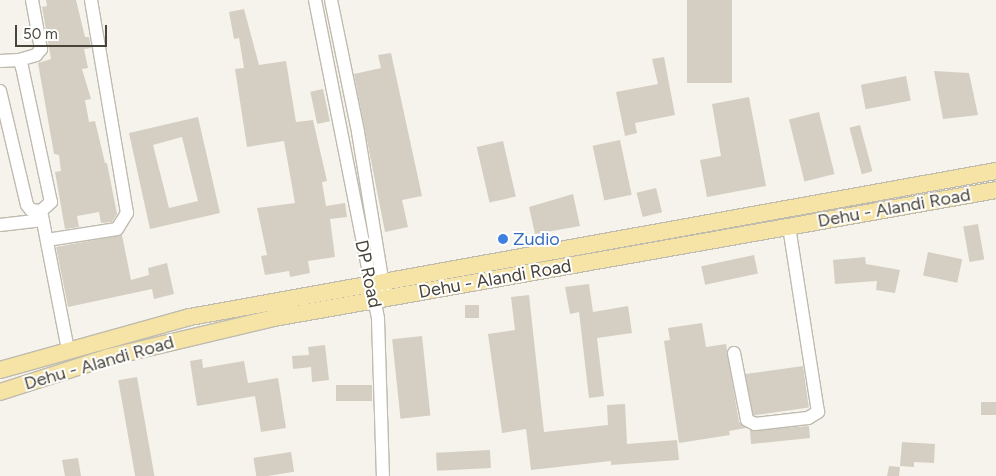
<!DOCTYPE html>
<html>
<head>
<meta charset="utf-8">
<style>
	body { margin:0 }
	#map { position:relative; width:996px; height:476px; overflow:hidden; background:#f5f3ec; font-family:Figtree,sans-serif }
	div>[style] { position:absolute }
	[style*='--x'] { left:calc(var(--x)*1px); top:calc(var(--y)*1px); width:calc(var(--w)*1px); rotate:calc(var(--a)*1deg) }
	.building>* { inset:0; background:#d5cfc3; transform-origin:0 0 }
	.roads { filter:drop-shadow(1px 0 #bfbbaf) drop-shadow(-1px 0 #bfbbaf) drop-shadow(0 1px #bfbbaf) drop-shadow(0 -1px #bfbbaf) }
	.minor>* { height:12px; margin:-6px; padding:0 6px; transform-origin:6px; border-radius:6px; background:#fff }
	.major>* { height:16px; margin:-8px; padding:0 8px; transform-origin:8px; border-radius:8px; background:#f5e4a5 }
	.dots>* { width:14px; height:14px; translate:-50% -50%; box-sizing:border-box; border:2px solid #fff; border-radius:50% }
	span { translate:-50% -50%; white-space:nowrap; text-align:center; line-height:1.15; -webkit-text-stroke:4px #fff; paint-order:stroke }
	.street-label { font-size:18px; color:#48443a }
	.shop-label { font-size:18px; color:#366cbe }
	.left { translate:0 -50%; text-align:left }
	.scale { position:absolute; left:15px; top:25px; width:92px; height:22px; box-sizing:border-box; border:2px solid #48443a; border-top:0; padding-left:6px; font-size:15px; line-height:18px; white-space:nowrap; color:#48443a; -webkit-text-stroke:4px #fff; paint-order:stroke }
</style>
</head>
<body>
<div id="map">
	<div class="building">
		<i style="clip-path:polygon(46px 0,76px 0,85px 37px,89px 37px,91px 48px,84px 49px,88px 68px,82px 69px,91px 99px,85px 100px,89px 122px,95px 121px,105px 163px,107px 163px,117px 214px,112px 222px,101px 223px,99px 212px,77px 216px,79px 227px,65px 229px,55px 172px,61px 171px,59px 155px,54px 154px,38px 63px,51px 59px,42px 7px,47px 6px)"></i>
		<i style="left:687px;top:0;width:45px;height:83px"></i>
		<i style="clip-path:polygon(244px 9px,259px 65px,286px 61px,296px 122px,313px 120px,327px 181px,322px 182px,326px 206px,345px 203px,347px 217px,330px 219px,335px 257px,308px 261px,310px 273px,290px 277px,289px 271px,265px 275px,261px 256px,267px 255px,257px 208px,295px 203px,284px 141px,247px 147px,235px 69px,244px 68px,239px 38px,234px 39px,229px 12px)"></i>
		<i style="clip-path:polygon(391px 53px,422px 196px,402px 200px,408px 227px,385px 232px,354px 74px,381px 68px,378px 55px)"></i>
		<i style="clip-path:polygon(664px 57px,675px 115px,635px 123px,637px 133px,625px 136px,616px 92px,658px 84px,652px 59px)"></i>
		<i style="clip-path:polygon(934px 71px,969px 73px,978px 115px,943px 119px)"></i>
		<i style="left:906px;top:76px;width:25px;height:46px;rotate:79deg"></i>
		<i style="left:323px;top:89px;width:33px;height:13px;rotate:78deg"></i>
		<i style="clip-path:polygon(749px 97px,766px 186px,707px 197px,700px 160px,721px 156px,712px 104px)"></i>
		<i style="left:819px;top:112px;width:64px;height:31px;rotate:76deg"></i>
		<i style="clip-path:polygon(evenodd,198px 117px,220px 213px,150px 229px,129px 133px,198px 117px,182px 137px,198px 201px,169px 208px,153px 145px,182px 137px)"></i>
		<i style="left:860px;top:125px;width:48px;height:11px;rotate:75deg"></i>
		<i style="left:620px;top:140px;width:56px;height:28px;rotate:78deg"></i>
		<i style="left:503px;top:141px;width:57px;height:27px;rotate:77deg"></i>
		<i style="left:656px;top:188px;width:25px;height:20px;rotate:76deg"></i>
		<i style="clip-path:polygon(573px 194px,580px 226px,535px 234px,529px 207px)"></i>
		<i style="left:978px;top:224px;width:36px;height:15px;rotate:80deg"></i>
		<i style="clip-path:polygon(122px 235px,131px 280px,149px 275px,148px 268px,167px 263px,174px 294px,154px 299px,152px 289px,68px 307px,56px 247px)"></i>
		<i style="left:928px;top:252px;width:35px;height:24px;rotate:12deg"></i>
		<i style="left:754px;top:255px;width:19px;height:54px;rotate:78deg"></i>
		<i style="clip-path:polygon(865px 257px,866px 264px,900px 270px,895px 293px,876px 290px,877px 281px,835px 284px,833px 260px)"></i>
		<i style="clip-path:polygon(589px 284px,593px 312px,628px 306px,632px 333px,597px 338px,604px 396px,589px 398px,579px 312px,570px 314px,565px 287px)"></i>
		<i style="clip-path:polygon(529px 295px,544px 432px,608px 425px,607px 405px,625px 404px,627px 444px,677px 440px,679px 460px,611px 465px,611px 461px,531px 470px,526px 429px,502px 433px,488px 334px,515px 330px,511px 297px)"></i>
		<i style="left:479px;top:305px;width:13px;height:14px;rotate:90deg"></i>
		<i style="clip-path:polygon(702px 323px,706px 347px,726px 344px,739px 422px,746px 428px,729px 431px,730px 435px,679px 443px,664px 341px,670px 340px,668px 328px)"></i>
		<i style="left:422px;top:336px;width:80px;height:30px;rotate:84deg"></i>
		<i style="clip-path:polygon(325px 345px,329px 380px,312px 382px,311px 367px,293px 369px,292px 356px,309px 355px,308px 347px)"></i>
		<i style="clip-path:polygon(202px 359px,203px 368px,244px 361px,248px 383px,278px 378px,286px 428px,261px 432px,255px 396px,197px 406px,190px 361px)"></i>
		<i style="left:803px;top:366px;width:42px;height:58px;rotate:82deg"></i>
		<i style="left:137px;top:377px;width:101px;height:19px;rotate:80deg"></i>
		<i style="left:372px;top:385px;width:16px;height:36px;rotate:90deg"></i>
		<i style="left:996px;top:402px;width:13px;height:15px;rotate:90deg"></i>
		<i style="clip-path:polygon(809px 426px,810px 438px,751px 444px,750px 430px)"></i>
		<i style="clip-path:polygon(902px 442px,935px 444px,934px 463px,914px 462px,914px 467px,900px 466px)"></i>
		<i style="left:490px;top:450px;width:18px;height:54px;rotate:87deg"></i>
		<i style="left:291px;top:452px;width:20px;height:38px;rotate:81deg"></i>
		<i style="clip-path:polygon(78px 458px,81px 476px,65px 476px,62px 460px)"></i>
		<i style="clip-path:polygon(889px 466px,900px 467px,899px 476px,887px 476px)"></i>
	</div>
	<div class="roads">
		<div class="minor">
			<i style="--x:315;--y:0;--w:325;--a:78.8"></i>
			<i style="--x:378;--y:319;--w:157;--a:88.2"></i>
			<i style="--x:331;--y:0;--w:135;--a:78.4"></i>
			<i style="--x:358;--y:132;--w:160;--a:80.7"></i>
			<i style="--x:19;--y:60;--w:18;--a:-16"></i>
			<i style="--x:36;--y:55;--w:8;--a:-50"></i>
			<i style="--x:41;--y:49;--w:50;--a:-100.4"></i>
			<i style="--x:0;--y:61;--w:19;--a:-3"></i>
			<i style="--x:19;--y:60;--w:8;--a:67"></i>
			<i style="--x:22;--y:67;--w:138;--a:77.9"></i>
			<i style="--x:51;--y:202;--w:13;--a:138"></i>
			<i style="--x:41;--y:211;--w:10;--a:-174"></i>
			<i style="--x:31;--y:210;--w:6;--a:-129"></i>
			<i style="--x:27;--y:205;--w:117;--a:-103.3"></i>
			<i style="--x:41;--y:211;--w:142;--a:79"></i>
			<i style="--x:0;--y:225;--w:43;--a:-6.6"></i>
			<i style="--x:47;--y:240;--w:71;--a:-8.9"></i>
			<i style="--x:117;--y:229;--w:19;--a:-58"></i>
			<i style="--x:127;--y:213;--w:216;--a:-99.6"></i>
			<i style="--x:734;--y:353;--w:68;--a:79"></i>
			<i style="--x:747;--y:420;--w:9;--a:27"></i>
			<i style="--x:755;--y:424;--w:53;--a:-6.5"></i>
			<i style="--x:808;--y:418;--w:12;--a:-31"></i>
			<i style="--x:818;--y:412;--w:187;--a:-98.9"></i>
		</div>
		<div class="major">
			<i style="--x:0;--y:370;--w:197;--a:-15.6"></i>
			<i style="--x:190;--y:317;--w:819;--a:-10.27"></i>
			<i style="--x:0;--y:392;--w:114;--a:-17.8"></i>
			<i style="--x:109;--y:357;--w:170;--a:-13.3"></i>
			<i style="--x:274;--y:318;--w:733;--a:-10.05"></i>
		</div>
	</div>
	<div class="dots">
		<i style="left:503px;top:239px;background:#3f7fe0"></i>
	</div>
	<div class="street-label">
		<span style="left:894px;top:208px;rotate:-10deg">Dehu - Alandi Road</span>
		<span style="left:368px;top:274px;rotate:78deg">DP Road</span>
		<span style="left:495px;top:279px;rotate:-10deg">Dehu - Alandi Road</span>
		<span style="left:99px;top:363px;rotate:-16deg">Dehu - Alandi Road</span>
	</div>
	<div class="shop-label">
		<span class="left" style="left:513px;top:239px">Zudio</span>
	</div>
	<div class="scale">50 m</div>
</div>
</body>
</html>
